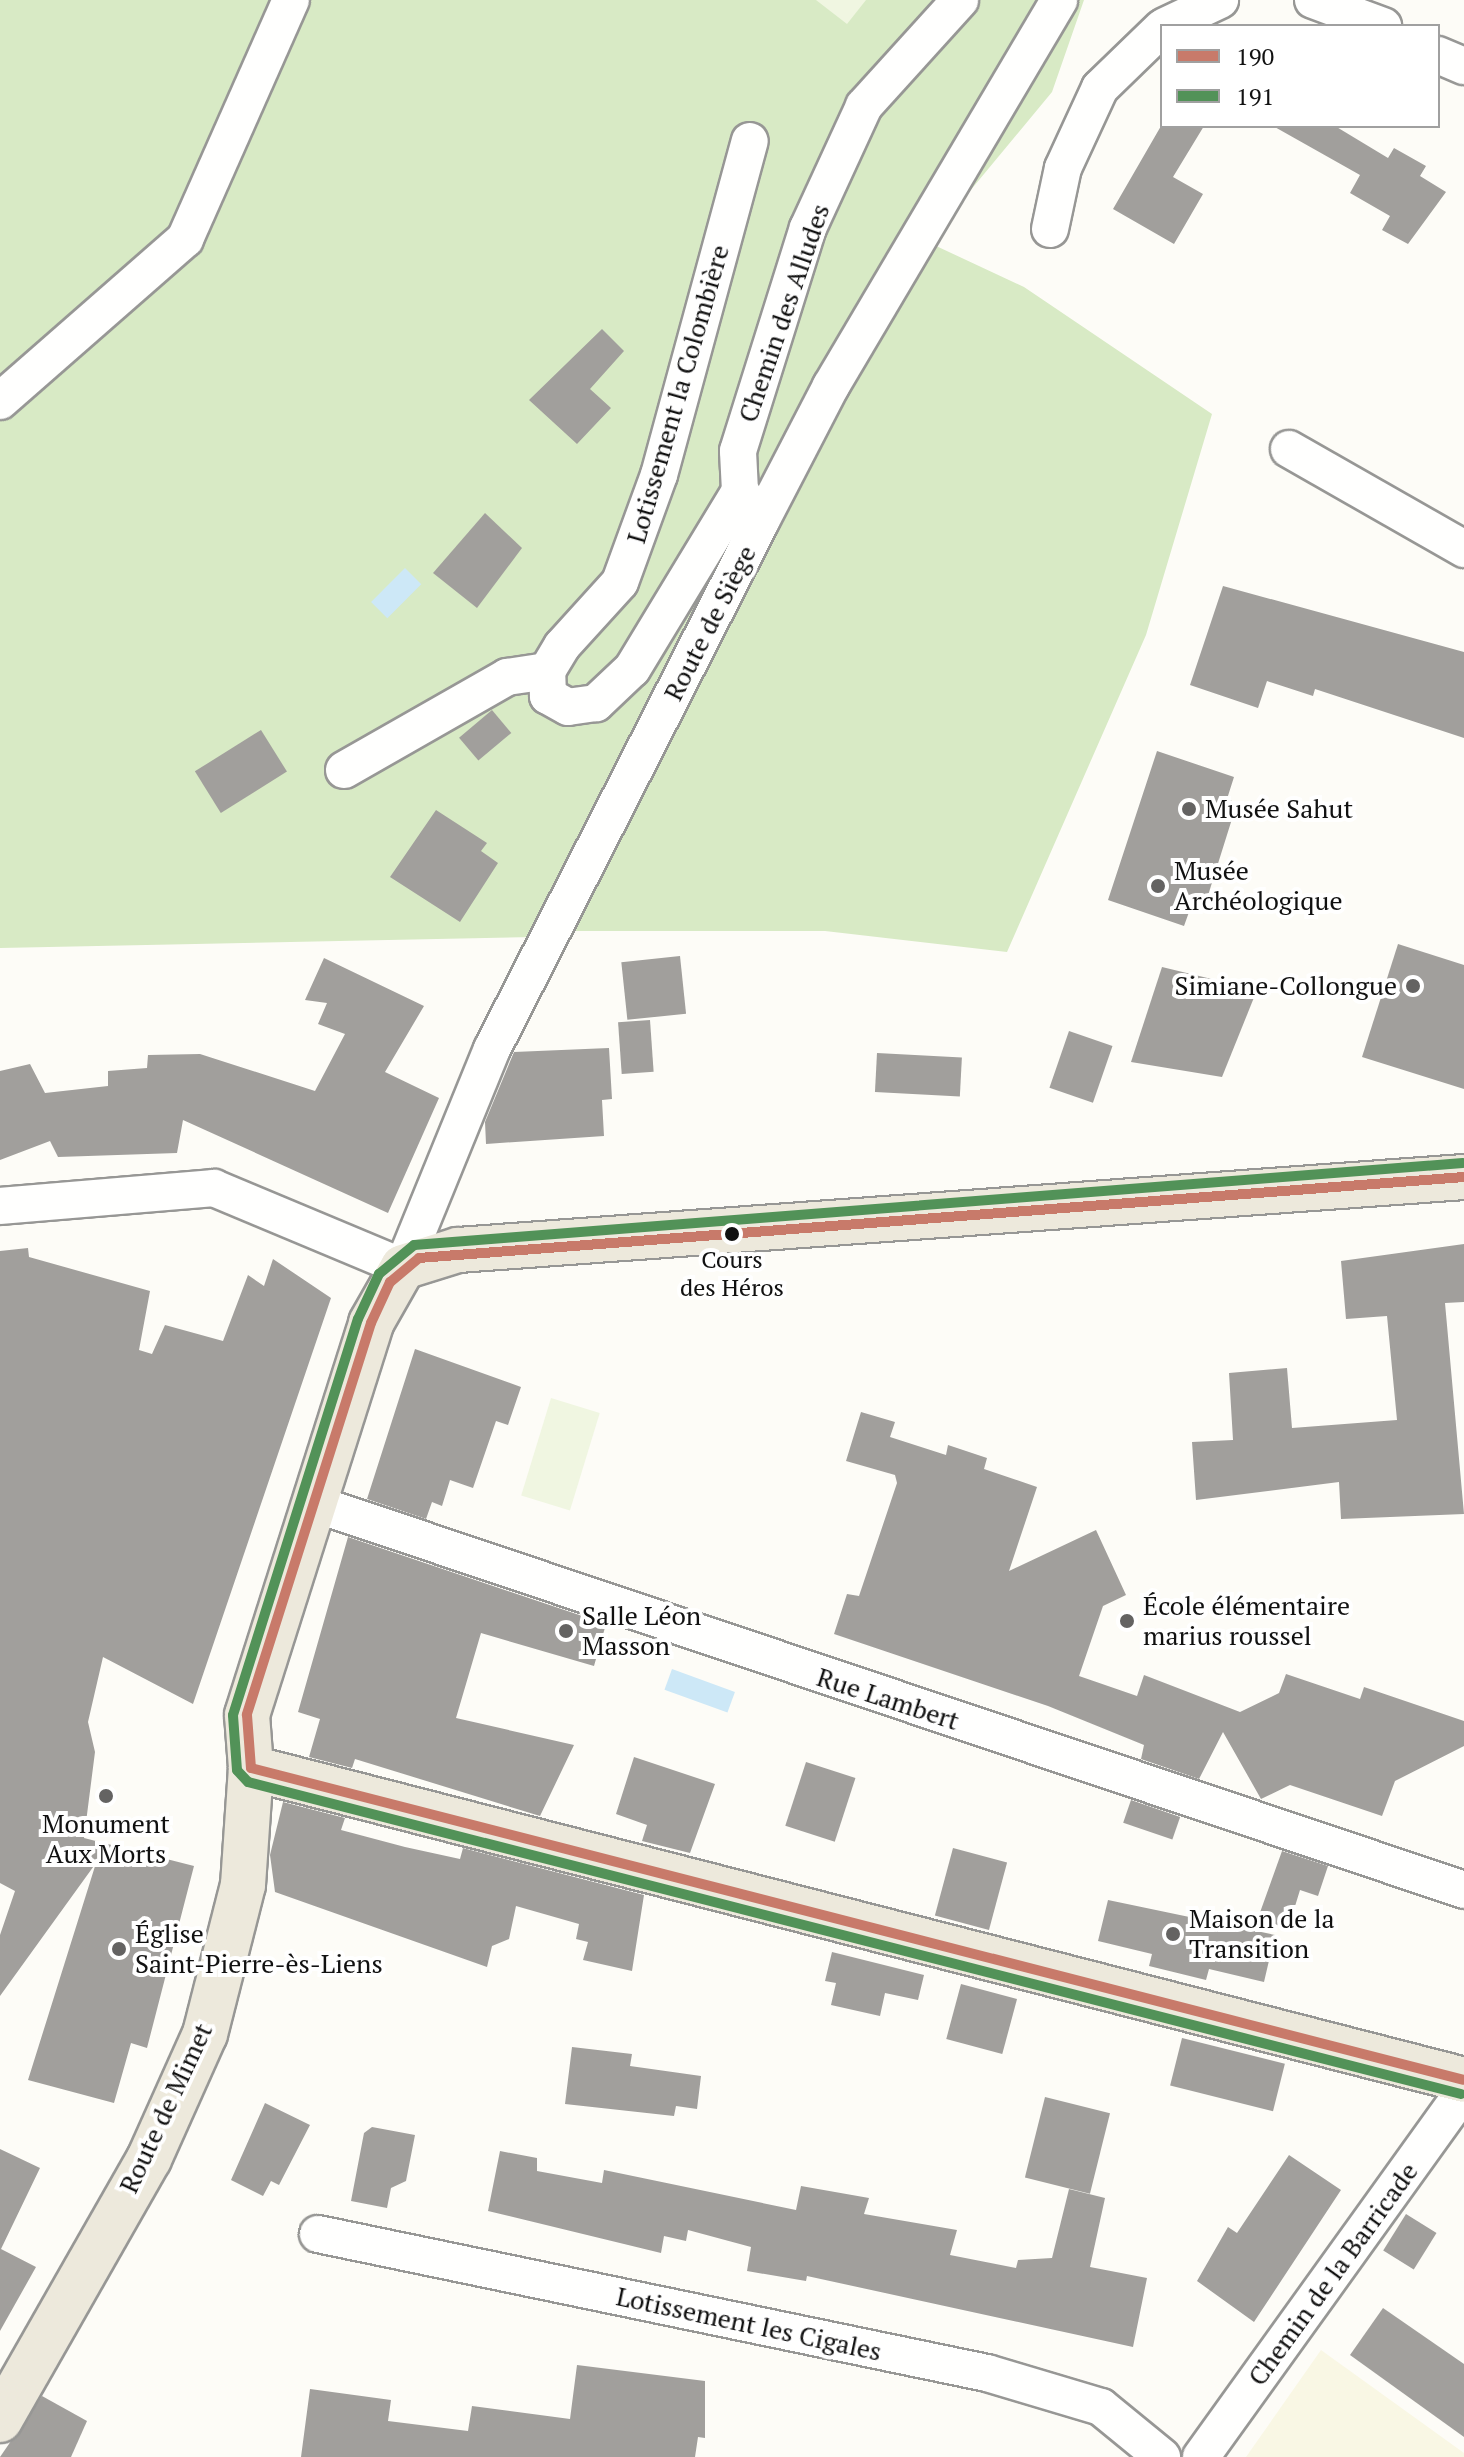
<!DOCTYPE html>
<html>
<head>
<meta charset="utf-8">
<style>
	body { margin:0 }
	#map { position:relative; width:1464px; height:2457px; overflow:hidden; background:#fdfcf7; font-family:"PT Serif",serif }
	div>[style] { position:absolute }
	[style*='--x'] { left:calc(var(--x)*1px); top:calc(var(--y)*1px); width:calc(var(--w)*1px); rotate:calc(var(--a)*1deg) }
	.farmland>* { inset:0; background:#f9f7e4 }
	.forest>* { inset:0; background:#d8eac5 }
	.pitch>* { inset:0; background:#f0f6e1; transform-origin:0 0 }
	.water>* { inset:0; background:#cde8f7; transform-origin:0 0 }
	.building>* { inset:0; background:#a19f9c; transform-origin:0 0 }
	.roads { filter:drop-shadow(2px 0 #979795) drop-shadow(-2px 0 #979795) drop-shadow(0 2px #979795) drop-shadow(0 -2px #979795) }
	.minor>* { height:36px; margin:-18px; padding:0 18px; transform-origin:18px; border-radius:18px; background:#fffffe }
	.major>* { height:44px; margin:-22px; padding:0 22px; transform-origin:22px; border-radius:22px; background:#ede9dc }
	.bus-1>* { height:10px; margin:-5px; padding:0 5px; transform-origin:5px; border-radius:5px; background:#c87a6a }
	.bus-2>* { height:10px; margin:-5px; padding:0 5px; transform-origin:5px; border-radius:5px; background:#529258 }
	.dots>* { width:22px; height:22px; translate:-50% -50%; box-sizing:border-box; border:4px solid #fff; border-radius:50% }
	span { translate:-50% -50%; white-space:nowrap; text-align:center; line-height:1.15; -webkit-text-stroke:8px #fff; paint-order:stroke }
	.bus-label { font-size:24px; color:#111 }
	.street-label { font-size:26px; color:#111 }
	.poi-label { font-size:26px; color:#111 }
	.left { translate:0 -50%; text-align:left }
	.right { translate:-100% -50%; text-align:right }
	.legend { position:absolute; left:1160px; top:24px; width:280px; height:104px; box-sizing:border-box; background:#fff; border:2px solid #a0a0a0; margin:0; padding:10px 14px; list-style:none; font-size:24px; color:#111 }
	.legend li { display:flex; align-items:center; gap:16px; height:40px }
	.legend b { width:40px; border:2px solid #a0a0a0 }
</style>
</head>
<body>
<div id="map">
	<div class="farmland">
		<i style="clip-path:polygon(1321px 2350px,1464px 2453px,1464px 2457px,1246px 2457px)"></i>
	</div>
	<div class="forest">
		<i style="clip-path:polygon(0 0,1084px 0,1052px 92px,834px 355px,533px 937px,0 948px)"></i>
		<i style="clip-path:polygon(934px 245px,1024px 287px,1212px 414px,1146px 635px,1007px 952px,825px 931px,573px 931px,839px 396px)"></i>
	</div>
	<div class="pitch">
		<i style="clip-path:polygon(816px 0,866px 0,847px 24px)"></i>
		<i style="left:551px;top:1398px;width:51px;height:102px;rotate:17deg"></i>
	</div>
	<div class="water">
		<i style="left:405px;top:568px;width:23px;height:48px;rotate:45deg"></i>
		<i style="left:672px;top:1669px;width:67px;height:22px;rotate:20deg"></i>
	</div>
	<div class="building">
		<i style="clip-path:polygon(1161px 126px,1204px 126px,1173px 177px,1203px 194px,1174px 244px,1113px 209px)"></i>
		<i style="clip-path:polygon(1273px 126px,1335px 126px,1388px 158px,1394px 148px,1426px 166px,1420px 176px,1446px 192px,1408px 244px,1382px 230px,1390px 216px,1350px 193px,1360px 175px)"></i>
		<i style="clip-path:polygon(602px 329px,624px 351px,590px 389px,611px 408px,577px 444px,529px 400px)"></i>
		<i style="clip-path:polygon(485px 513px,522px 548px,477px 608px,433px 573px)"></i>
		<i style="clip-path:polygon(1223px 586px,1464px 652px,1464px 738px,1315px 689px,1313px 696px,1267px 681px,1258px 708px,1190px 685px)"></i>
		<i style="left:492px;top:710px;width:30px;height:43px;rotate:50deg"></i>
		<i style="left:261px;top:730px;width:49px;height:78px;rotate:58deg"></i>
		<i style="clip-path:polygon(1157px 751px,1234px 777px,1227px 799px,1237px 803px,1205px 905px,1193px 901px,1184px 926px,1108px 900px)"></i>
		<i style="clip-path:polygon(436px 810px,487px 843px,481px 851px,498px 863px,460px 922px,390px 877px)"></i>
		<i style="clip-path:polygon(1398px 944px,1464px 965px,1464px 1089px,1362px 1057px)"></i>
		<i style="left:680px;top:956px;width:58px;height:59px;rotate:84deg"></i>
		<i style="clip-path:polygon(324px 958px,424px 1006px,385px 1072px,439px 1098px,388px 1213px,183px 1120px,177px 1153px,58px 1157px,50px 1141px,0 1160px,0 1071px,30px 1064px,45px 1093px,108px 1086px,108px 1071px,147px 1068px,148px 1055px,200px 1054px,315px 1091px,345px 1034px,318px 1024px,327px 1003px,305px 1000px)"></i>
		<i style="clip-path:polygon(1162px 967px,1257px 990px,1222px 1077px,1131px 1062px)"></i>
		<i style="left:650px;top:1020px;width:52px;height:32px;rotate:86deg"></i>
		<i style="left:1069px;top:1031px;width:46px;height:60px;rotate:19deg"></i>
		<i style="clip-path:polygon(609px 1048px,612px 1099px,602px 1100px,604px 1136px,486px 1144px,485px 1122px,514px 1052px)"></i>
		<i style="left:877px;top:1053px;width:85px;height:39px;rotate:3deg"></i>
		<i style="clip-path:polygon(1464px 1244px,1464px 1302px,1445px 1303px,1464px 1514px,1341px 1519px,1339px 1482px,1196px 1500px,1192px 1442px,1233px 1440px,1229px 1373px,1287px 1368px,1292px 1428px,1397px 1420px,1387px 1316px,1346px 1319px,1341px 1261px)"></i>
		<i style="clip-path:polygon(28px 1248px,29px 1257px,150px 1291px,139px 1350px,152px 1354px,165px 1325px,223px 1341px,248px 1275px,264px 1286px,273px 1259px,331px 1298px,193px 1704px,103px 1657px,88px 1722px,95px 1752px,84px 1838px,194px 1866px,147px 2048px,131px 2043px,114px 2103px,28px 2080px,96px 1863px,0 1996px,0 1935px,15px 1891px,0 1883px,0 1251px)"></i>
		<i style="clip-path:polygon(415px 1349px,521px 1387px,508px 1425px,496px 1421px,473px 1488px,450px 1480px,442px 1506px,432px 1502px,426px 1519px,367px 1499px)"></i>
		<i style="clip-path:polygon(861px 1412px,895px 1422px,890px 1437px,946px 1455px,948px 1445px,987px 1458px,984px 1469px,1037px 1487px,1009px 1571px,1096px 1530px,1126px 1595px,1103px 1606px,1079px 1676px,1137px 1696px,1144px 1675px,1240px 1712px,1279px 1693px,1286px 1674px,1360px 1699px,1364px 1687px,1464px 1721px,1464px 1746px,1395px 1781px,1382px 1816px,1290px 1785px,1261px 1799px,1223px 1732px,1199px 1779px,1141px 1759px,1144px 1745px,1048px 1706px,834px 1634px,847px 1594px,859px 1596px,897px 1483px,895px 1475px,846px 1461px)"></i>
		<i style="clip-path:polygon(348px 1537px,606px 1624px,594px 1666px,481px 1633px,456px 1718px,574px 1745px,540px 1816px,355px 1759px,352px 1768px,309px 1757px,320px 1719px,298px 1712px)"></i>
		<i style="clip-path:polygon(634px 1757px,715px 1784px,690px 1853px,642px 1841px,647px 1825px,616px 1814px)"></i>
		<i style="left:806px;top:1762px;width:52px;height:67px;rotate:18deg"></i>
		<i style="left:1131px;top:1800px;width:52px;height:24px;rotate:19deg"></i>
		<i style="clip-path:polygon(283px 1802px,345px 1818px,341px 1830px,405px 1847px,460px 1859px,463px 1848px,644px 1895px,632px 1971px,583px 1960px,588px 1942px,576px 1939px,579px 1924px,516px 1906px,509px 1939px,492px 1946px,487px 1967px,275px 1892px,270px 1855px)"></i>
		<i style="left:953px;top:1848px;width:56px;height:70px;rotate:15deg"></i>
		<i style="clip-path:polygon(1282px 1851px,1328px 1866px,1318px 1896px,1300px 1890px,1288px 1929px,1258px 1918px)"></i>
		<i style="clip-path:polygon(1108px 1900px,1275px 1935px,1264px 1982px,1209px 1969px,1206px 1980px,1149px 1966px,1152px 1954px,1098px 1941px)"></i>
		<i style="clip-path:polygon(832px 1952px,924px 1975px,918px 2000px,885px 1993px,880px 2016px,831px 2005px,836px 1983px,825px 1981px)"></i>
		<i style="left:961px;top:1984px;width:58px;height:57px;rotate:15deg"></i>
		<i style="left:1182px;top:2038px;width:106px;height:49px;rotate:14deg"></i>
		<i style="clip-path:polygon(572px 2047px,632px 2054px,630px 2066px,701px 2076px,697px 2109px,676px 2106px,674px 2116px,565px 2104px)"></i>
		<i style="left:1045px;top:2097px;width:67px;height:83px;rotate:14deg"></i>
		<i style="clip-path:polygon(265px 2103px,310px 2125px,279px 2185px,271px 2181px,263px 2196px,231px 2180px)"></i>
		<i style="clip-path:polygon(372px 2127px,415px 2135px,406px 2181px,391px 2188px,387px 2208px,351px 2201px,364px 2133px)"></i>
		<i style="clip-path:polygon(0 2149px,40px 2168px,1px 2249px,36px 2267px,0 2331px)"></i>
		<i style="clip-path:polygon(500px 2151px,537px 2158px,537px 2171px,602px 2183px,604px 2170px,796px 2210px,801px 2186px,869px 2198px,864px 2214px,957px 2230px,950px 2255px,1016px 2268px,1018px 2260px,1052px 2258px,1069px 2189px,1105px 2198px,1090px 2267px,1147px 2278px,1133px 2347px,807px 2276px,806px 2281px,747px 2271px,751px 2247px,688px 2230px,686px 2241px,664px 2236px,661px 2253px,488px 2211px)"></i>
		<i style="clip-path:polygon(1289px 2155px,1341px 2190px,1254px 2322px,1197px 2281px,1228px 2227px,1237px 2233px)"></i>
		<i style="left:1406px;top:2214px;width:36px;height:43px;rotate:32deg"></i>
		<i style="clip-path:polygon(1383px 2308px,1464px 2364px,1464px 2437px,1350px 2355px)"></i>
		<i style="clip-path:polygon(577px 2365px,705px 2381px,705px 2438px,698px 2437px,695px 2457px,301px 2457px,310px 2389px,391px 2400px,388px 2421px,468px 2431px,472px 2406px,570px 2419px)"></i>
		<i style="clip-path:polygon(42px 2396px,87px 2421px,71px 2457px,0 2457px)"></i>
	</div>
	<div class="roads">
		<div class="minor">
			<i style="--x:1313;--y:0;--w:75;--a:20.4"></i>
			<i style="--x:1165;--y:26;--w:61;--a:-25.3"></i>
			<i style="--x:1438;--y:55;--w:28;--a:23"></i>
			<i style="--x:1050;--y:229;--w:62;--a:-78"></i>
			<i style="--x:1063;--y:168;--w:88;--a:-65.2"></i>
			<i style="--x:1100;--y:88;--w:86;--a:-44.1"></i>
			<i style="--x:0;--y:401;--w:246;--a:-41.2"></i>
			<i style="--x:185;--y:239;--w:261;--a:-66.1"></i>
			<i style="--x:1289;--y:449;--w:202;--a:29.7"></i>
			<i style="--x:740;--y:491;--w:208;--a:121.2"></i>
			<i style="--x:632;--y:669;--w:50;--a:136.6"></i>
			<i style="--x:596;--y:703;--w:28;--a:172"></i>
			<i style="--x:568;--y:707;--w:23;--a:-151"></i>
			<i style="--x:548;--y:696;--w:25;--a:-92"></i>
			<i style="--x:547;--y:671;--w:29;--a:-59"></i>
			<i style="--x:562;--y:646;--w:86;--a:-47.8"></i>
			<i style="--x:620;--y:582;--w:114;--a:-70"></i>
			<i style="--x:659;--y:475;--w:346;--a:-74.8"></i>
			<i style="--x:754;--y:510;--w:24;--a:-126"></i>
			<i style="--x:740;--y:491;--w:40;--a:-92.9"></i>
			<i style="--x:738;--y:451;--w:234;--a:-72.6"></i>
			<i style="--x:808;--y:228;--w:134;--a:-65.3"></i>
			<i style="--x:864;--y:106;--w:143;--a:-47.8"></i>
			<i style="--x:344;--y:770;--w:188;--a:-29.7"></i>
			<i style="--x:507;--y:677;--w:40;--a:-8.5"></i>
			<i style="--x:0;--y:1206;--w:215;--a:-4.8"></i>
			<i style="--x:214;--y:1188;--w:205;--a:22.7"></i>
			<i style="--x:403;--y:1267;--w:235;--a:-67.8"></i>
			<i style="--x:492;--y:1049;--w:593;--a:-63"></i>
			<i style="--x:761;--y:521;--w:152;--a:-62.6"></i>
			<i style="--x:831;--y:386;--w:448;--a:-59.4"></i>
			<i style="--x:313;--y:1503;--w:1214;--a:18.58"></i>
			<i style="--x:318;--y:2234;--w:683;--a:11.74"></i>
			<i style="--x:987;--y:2373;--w:119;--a:16.6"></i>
			<i style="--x:1101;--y:2407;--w:79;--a:39.3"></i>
			<i style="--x:1201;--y:2457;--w:451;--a:-54.3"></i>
		</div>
		<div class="major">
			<i style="--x:251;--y:1768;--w:1252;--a:14.42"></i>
			<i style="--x:0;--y:2420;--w:301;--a:-60.3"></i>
			<i style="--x:149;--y:2159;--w:137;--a:-65.9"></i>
			<i style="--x:205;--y:2034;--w:154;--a:-75.7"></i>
			<i style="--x:243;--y:1885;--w:117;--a:-86.1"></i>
			<i style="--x:251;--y:1768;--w:53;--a:-94.3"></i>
			<i style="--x:247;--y:1715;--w:411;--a:-72.4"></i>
			<i style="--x:371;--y:1323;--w:64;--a:-60.3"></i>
			<i style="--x:403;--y:1267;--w:58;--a:-17.2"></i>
			<i style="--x:458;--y:1250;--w:1009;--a:-4.15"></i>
		</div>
	</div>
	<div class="bus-1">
		<i style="--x:1464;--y:1177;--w:1048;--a:175.57"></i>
		<i style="--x:419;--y:1258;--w:38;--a:140"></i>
		<i style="--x:390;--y:1282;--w:45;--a:114.9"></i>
		<i style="--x:371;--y:1323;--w:411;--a:107.6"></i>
		<i style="--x:247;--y:1715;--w:53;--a:85.7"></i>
		<i style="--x:251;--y:1768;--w:1252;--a:14.42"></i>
	</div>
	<div class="bus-2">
		<i style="--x:1461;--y:2094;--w:1252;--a:-165.58"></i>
		<i style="--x:248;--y:1782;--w:16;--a:-133"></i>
		<i style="--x:237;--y:1770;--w:55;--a:-94.2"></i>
		<i style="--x:233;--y:1715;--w:415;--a:-72.5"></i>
		<i style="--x:358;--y:1319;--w:50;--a:-65"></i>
		<i style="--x:379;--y:1274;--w:45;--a:-39.6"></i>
		<i style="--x:414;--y:1245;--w:1052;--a:-4.47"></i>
	</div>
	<div class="dots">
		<i style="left:1189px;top:809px;background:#646362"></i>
		<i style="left:1158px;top:886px;background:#646362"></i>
		<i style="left:1413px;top:986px;background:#646362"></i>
		<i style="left:732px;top:1234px;background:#111"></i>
		<i style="left:1127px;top:1621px;background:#646362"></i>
		<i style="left:566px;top:1631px;background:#646362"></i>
		<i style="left:106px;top:1796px;background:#646362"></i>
		<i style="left:1173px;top:1934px;background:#646362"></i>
		<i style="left:119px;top:1949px;background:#646362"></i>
	</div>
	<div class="bus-label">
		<span style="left:732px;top:1274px">Cours<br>des Héros</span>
	</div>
	<div class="street-label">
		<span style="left:784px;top:313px;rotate:-71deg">Chemin des Alludes</span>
		<span style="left:678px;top:394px;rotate:-74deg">Lotissement la Colombière</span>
		<span style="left:710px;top:623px;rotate:-63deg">Route de Siège</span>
		<span style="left:888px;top:1699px;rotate:18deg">Rue Lambert</span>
		<span style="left:166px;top:2108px;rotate:-65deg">Route de Mimet</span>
		<span style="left:1333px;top:2274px;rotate:-54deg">Chemin de la Barricade</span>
		<span style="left:749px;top:2324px;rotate:12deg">Lotissement les Cigales</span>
	</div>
	<div class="poi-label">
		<span class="left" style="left:1205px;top:809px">Musée Sahut</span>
		<span class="left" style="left:1174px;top:886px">Musée<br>Archéologique</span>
		<span class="right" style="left:1397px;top:986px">Simiane-Collongue</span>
		<span class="left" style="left:1143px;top:1621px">École élémentaire<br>marius roussel</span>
		<span class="left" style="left:582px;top:1631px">Salle Léon<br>Masson</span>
		<span style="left:106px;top:1839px">Monument<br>Aux Morts</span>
		<span class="left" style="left:1189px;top:1934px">Maison de la<br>Transition</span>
		<span class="left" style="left:135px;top:1949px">Église<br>Saint-Pierre-ès-Liens</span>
	</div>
	<ul class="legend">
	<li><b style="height:10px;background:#c87a6a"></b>190</li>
	<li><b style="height:10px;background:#529258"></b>191</li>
	</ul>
</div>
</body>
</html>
